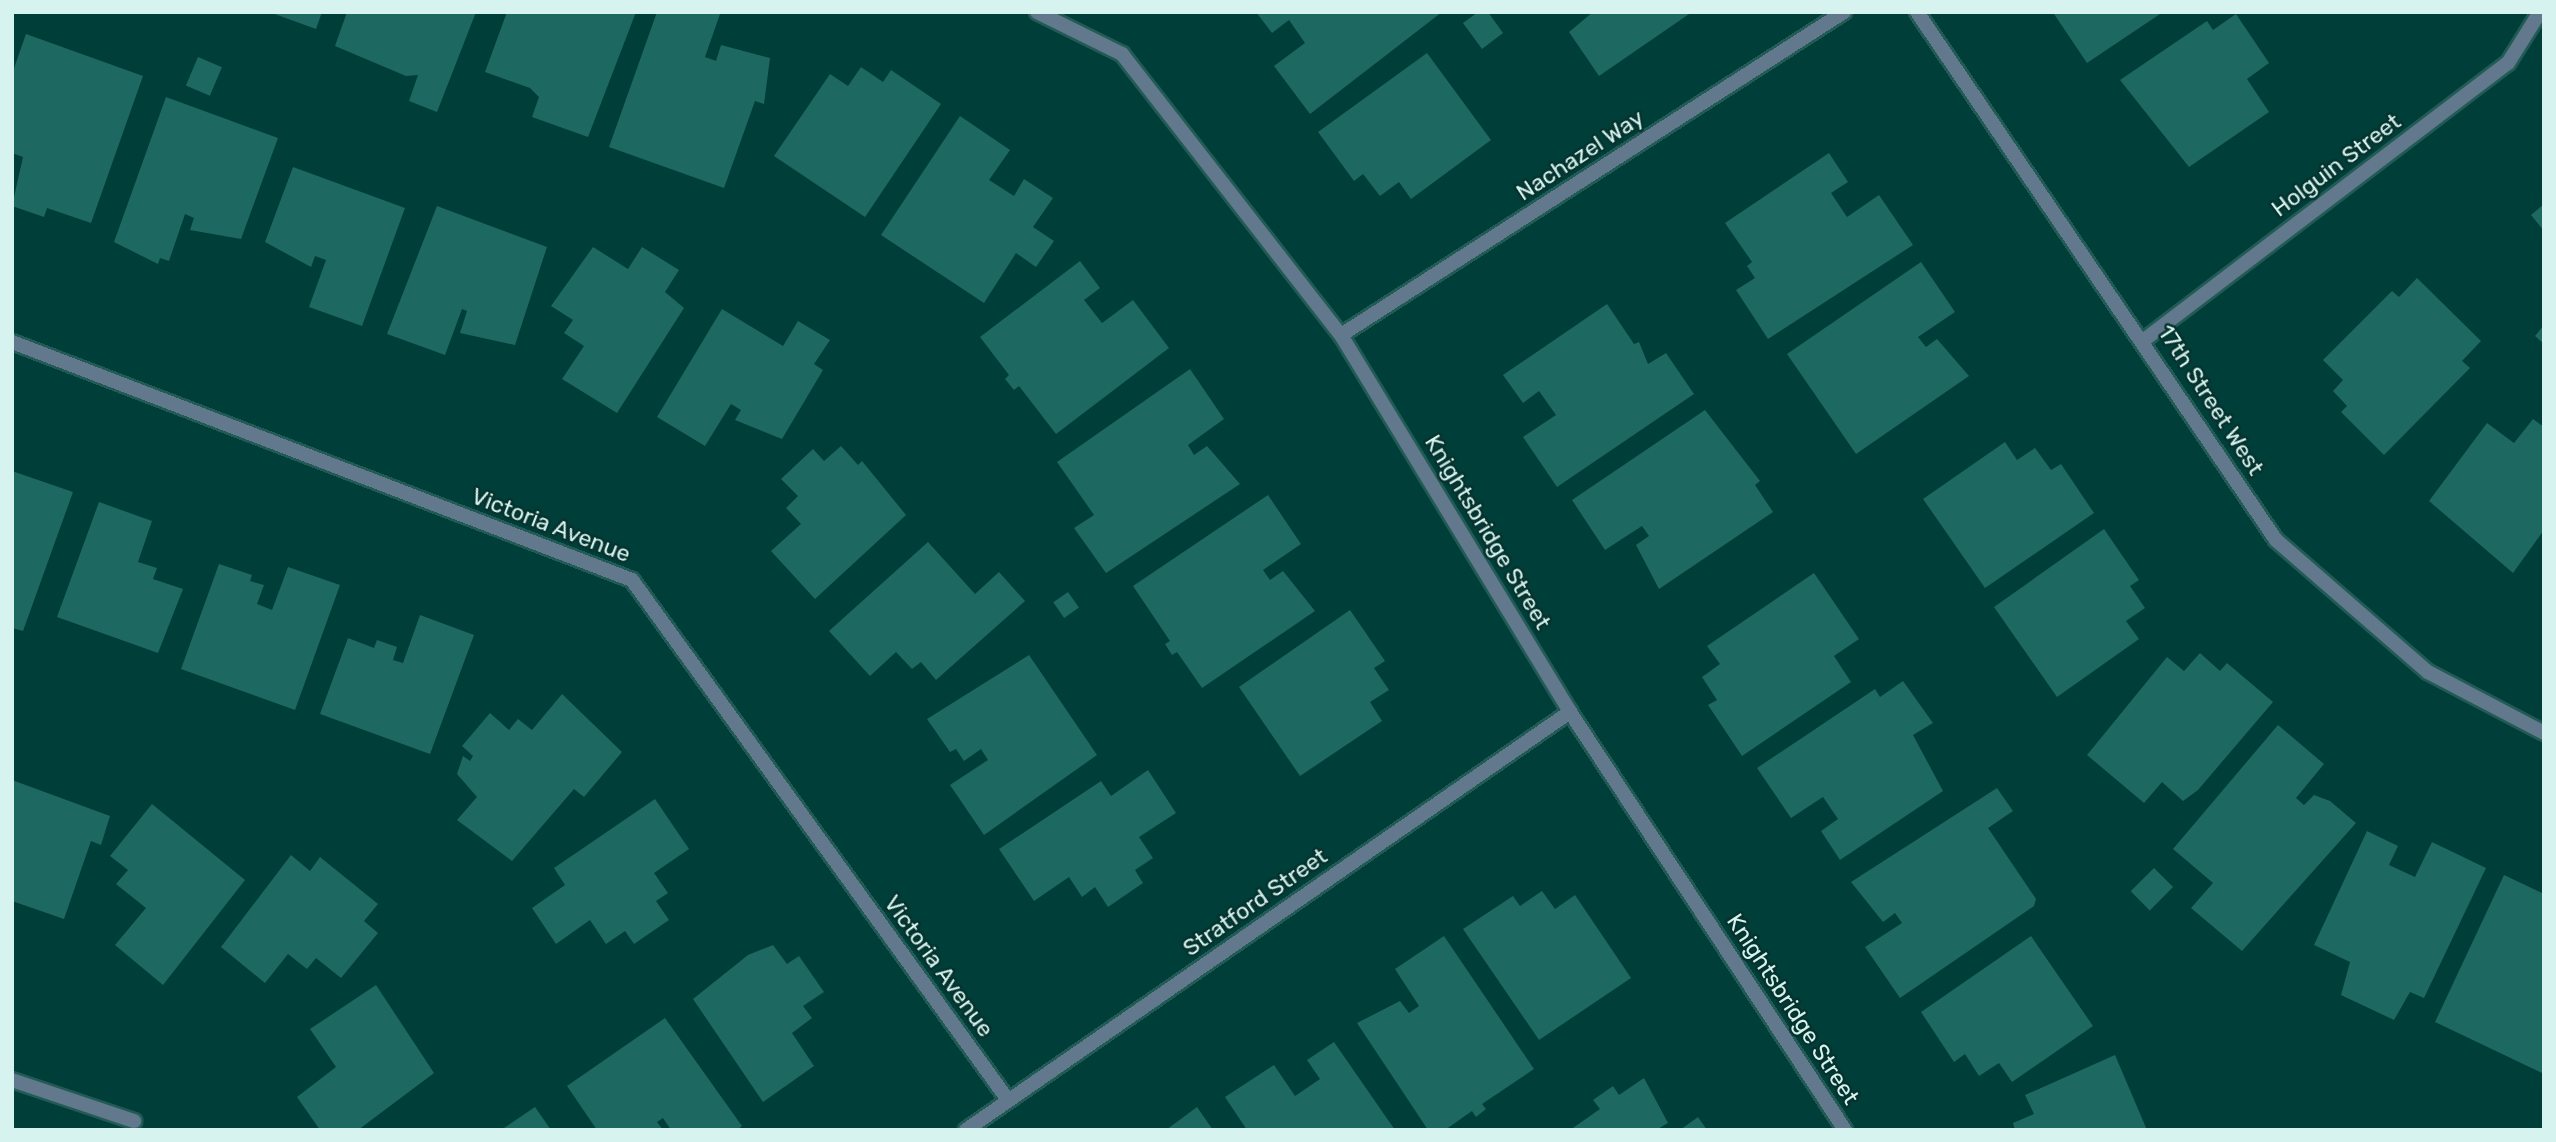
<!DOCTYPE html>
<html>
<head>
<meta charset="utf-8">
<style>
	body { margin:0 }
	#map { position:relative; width:2556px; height:1142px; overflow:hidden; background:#003e39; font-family:Rubik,sans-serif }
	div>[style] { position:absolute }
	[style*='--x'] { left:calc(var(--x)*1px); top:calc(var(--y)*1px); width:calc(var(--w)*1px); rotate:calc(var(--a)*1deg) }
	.building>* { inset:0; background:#1e6862; transform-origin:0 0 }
	.roads { filter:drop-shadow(2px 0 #225b56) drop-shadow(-2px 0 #225b56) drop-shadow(0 2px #225b56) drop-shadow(0 -2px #225b56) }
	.minor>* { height:14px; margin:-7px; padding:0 7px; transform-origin:7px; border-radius:7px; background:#62788c }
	span { translate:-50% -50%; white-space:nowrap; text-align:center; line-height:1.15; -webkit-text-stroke:5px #06322e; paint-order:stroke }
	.street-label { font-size:23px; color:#d7f3ef }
	.frame { position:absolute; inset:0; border:14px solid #d7f3ef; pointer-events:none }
</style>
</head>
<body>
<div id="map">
	<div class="building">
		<i style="clip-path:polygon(269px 12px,322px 12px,316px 29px)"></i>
		<i style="clip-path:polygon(347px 12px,476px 12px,437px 112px,409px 101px,418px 75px,406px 76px,335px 46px)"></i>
		<i style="clip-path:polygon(507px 12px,636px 12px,588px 137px,532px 117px,539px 97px,530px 88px,485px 72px)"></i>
		<i style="clip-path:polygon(657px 12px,720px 14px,705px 57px,716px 61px,721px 45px,770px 58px,764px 104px,755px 101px,724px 188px,609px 147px)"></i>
		<i style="clip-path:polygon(1256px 12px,1442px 12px,1310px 114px,1274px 66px,1305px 43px,1289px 20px,1272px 33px)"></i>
		<i style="clip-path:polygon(1478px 12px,1488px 12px,1503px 33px,1482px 49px,1463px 23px)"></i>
		<i style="clip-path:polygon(1593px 12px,1692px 12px,1599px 76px,1569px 32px)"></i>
		<i style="clip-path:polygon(2163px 12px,2087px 63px,2054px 14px,2057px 12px)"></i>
		<i style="clip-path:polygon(2236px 14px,2269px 63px,2247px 79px,2269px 112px,2189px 167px,2120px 80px,2207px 21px,2213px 30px)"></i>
		<i style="clip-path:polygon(26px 34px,143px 76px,91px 223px,47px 208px,44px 217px,12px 206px,23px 157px,12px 153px,12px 74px)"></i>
		<i style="clip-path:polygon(1427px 53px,1491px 140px,1411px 199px,1399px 182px,1380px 196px,1363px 174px,1354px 181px,1318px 132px)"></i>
		<i style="left:198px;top:57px;width:26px;height:31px;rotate:23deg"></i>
		<i style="clip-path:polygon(861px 67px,883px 82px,891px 70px,941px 104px,865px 217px,774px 156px,830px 74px,848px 86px)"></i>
		<i style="clip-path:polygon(166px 97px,278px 138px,241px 239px,190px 230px,194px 218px,185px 214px,169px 261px,160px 258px,158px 264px,114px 242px)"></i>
		<i style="clip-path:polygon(960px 116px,1010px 150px,989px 180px,1014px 196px,1024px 179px,1053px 198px,1033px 227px,1054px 241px,1036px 267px,1016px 253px,984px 303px,881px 235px)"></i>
		<i style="clip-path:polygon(1829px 153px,1848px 182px,1831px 193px,1847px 217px,1879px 195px,1913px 245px,1768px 339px,1736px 290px,1755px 278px,1747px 266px,1752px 262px,1725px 223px)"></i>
		<i style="clip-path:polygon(293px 167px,405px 208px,362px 326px,309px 307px,326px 260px,315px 256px,311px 267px,265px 242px)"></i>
		<i style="clip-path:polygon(2544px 204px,2544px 231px,2531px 215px)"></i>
		<i style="clip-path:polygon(437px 206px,547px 247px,515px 345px,460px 333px,467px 311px,462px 309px,445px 355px,387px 334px)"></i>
		<i style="clip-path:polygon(593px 247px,628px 269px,642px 247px,679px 270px,665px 292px,684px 308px,617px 413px,562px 379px,584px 346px,564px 333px,573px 320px,551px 306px)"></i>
		<i style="clip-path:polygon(1080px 261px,1100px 288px,1084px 300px,1102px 323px,1133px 300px,1169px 348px,1056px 434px,1019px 386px,1014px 390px,1005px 379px,1009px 375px,980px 337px)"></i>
		<i style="clip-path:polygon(1921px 262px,1955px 312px,1918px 337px,1926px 347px,1937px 339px,1969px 376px,1856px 454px,1787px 354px)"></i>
		<i style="clip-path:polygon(2417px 278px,2481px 341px,2462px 361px,2470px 368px,2384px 455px,2341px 412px,2347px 406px,2333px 391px,2343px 380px,2323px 360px,2392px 291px,2399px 297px)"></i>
		<i style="clip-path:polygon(1607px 304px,1634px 344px,1639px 342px,1648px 364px,1666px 353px,1694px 394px,1557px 487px,1523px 437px,1556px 415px,1539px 391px,1523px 403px,1503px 375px)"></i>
		<i style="clip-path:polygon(722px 309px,783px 346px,798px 321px,830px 340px,814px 364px,823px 370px,782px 439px,735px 420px,741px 410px,731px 404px,705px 446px,657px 417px)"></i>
		<i style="clip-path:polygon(2544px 325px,2544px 344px,2535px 336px)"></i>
		<i style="clip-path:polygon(1190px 369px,1224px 419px,1188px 445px,1194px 455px,1207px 446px,1240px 484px,1106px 573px,1074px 528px,1094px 515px,1057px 462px)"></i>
		<i style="clip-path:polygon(1705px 410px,1760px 481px,1755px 485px,1773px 512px,1659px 589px,1636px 545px,1649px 536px,1642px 526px,1605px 550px,1572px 500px)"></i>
		<i style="clip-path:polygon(2533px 419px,2544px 427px,2544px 530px,2513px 573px,2429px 501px,2487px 423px,2514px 443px)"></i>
		<i style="clip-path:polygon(2005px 442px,2017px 460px,2035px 448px,2051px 470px,2061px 464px,2094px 513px,1985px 588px,1923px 499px)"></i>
		<i style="clip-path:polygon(841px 446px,858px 465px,862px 461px,906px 515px,815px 599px,771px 551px,801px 524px,786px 508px,798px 496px,781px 479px,813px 449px,824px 461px)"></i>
		<i style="clip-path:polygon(12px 471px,73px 492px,23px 631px,12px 628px)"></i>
		<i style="clip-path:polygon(1268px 495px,1301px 544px,1263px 570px,1270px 580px,1283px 571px,1315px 611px,1202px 688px,1177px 652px,1172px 655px,1165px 644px,1170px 641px,1133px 586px)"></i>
		<i style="clip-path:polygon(99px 502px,152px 521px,138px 562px,157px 568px,153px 579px,183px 589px,158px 653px,57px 617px)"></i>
		<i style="clip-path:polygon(2104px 529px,2139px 580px,2130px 586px,2145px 608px,2126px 621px,2139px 639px,2057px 697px,1994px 607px)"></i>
		<i style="clip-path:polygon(928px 542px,975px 594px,999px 572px,1025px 601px,936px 680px,921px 662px,912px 669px,896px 652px,870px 676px,829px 631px)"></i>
		<i style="clip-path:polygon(219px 564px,252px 575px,250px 581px,264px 585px,257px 604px,272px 610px,288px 567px,340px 585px,295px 710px,181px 669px)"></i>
		<i style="clip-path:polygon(1814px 573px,1859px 639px,1834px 656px,1851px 682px,1742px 756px,1708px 705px,1717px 700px,1702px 677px,1720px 664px,1707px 646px)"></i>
		<i style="left:1068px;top:592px;width:19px;height:18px;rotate:55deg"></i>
		<i style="clip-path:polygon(1350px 610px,1385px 661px,1374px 668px,1389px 690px,1370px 702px,1382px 721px,1300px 776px,1239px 687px)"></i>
		<i style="clip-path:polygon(420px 615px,474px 635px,430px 754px,320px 714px,348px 638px,374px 648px,377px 640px,397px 647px,393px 660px,403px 663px)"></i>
		<i style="clip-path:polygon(2200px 653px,2220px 671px,2227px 663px,2273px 702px,2198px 790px,2183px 801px,2162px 782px,2144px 803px,2087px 755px,2167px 657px,2184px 671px)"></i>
		<i style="clip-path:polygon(1029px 655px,1097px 755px,984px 835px,950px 785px,988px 760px,981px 749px,964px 761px,956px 749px,950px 752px,927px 719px)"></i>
		<i style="clip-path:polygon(1903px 681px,1933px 723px,1913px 735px,1943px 791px,1840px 860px,1821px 831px,1838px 819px,1823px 797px,1791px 818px,1757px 768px,1875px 689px,1880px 697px)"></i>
		<i style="clip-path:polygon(562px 694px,622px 752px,584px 797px,574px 789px,512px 861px,457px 820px,477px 797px,457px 774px,463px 756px,470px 761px,473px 756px,462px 746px,490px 713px,509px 730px,518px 719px,532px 730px)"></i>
		<i style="clip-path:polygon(2278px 725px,2324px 764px,2296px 798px,2304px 805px,2314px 795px,2330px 801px,2356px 823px,2242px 951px,2191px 908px,2213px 883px,2173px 849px)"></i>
		<i style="clip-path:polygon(1148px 770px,1176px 813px,1139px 837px,1153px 858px,1135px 870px,1143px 883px,1108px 907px,1095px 887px,1082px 897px,1069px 877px,1034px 901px,999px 849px,1101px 781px,1111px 796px)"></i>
		<i style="clip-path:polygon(12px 780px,110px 816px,101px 845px,91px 841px,64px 919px,12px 901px)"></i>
		<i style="clip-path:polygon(1997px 788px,2013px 811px,1988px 828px,2036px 899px,2034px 906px,1900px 998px,1865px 947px,1902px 923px,1895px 913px,1883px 922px,1851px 882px)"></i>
		<i style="clip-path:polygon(655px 799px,689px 849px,654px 873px,668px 893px,656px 901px,669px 920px,634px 944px,625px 931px,606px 944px,590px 920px,556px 944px,532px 908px,565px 885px,554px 868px)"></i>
		<i style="clip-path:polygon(152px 804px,245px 880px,163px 985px,115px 945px,146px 908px,116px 884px,128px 870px,110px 856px)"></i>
		<i style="clip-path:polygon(2367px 831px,2398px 846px,2389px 865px,2415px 877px,2432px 842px,2486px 868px,2424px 998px,2410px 992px,2394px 1020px,2341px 995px,2350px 962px,2314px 945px)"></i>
		<i style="clip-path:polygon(291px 855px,310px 871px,320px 857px,378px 904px,364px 921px,378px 933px,341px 978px,316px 958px,307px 969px,288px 954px,265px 983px,221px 947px)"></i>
		<i style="left:2154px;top:868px;width:27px;height:33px;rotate:45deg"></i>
		<i style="clip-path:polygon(2504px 875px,2544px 894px,2544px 1074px,2435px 1022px)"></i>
		<i style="clip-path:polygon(1542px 891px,1555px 909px,1575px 895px,1631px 978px,1539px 1040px,1463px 929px,1513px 896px,1520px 906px)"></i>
		<i style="clip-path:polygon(1444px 936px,1534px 1069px,1482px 1104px,1486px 1109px,1476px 1117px,1472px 1111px,1445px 1130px,1428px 1130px,1357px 1023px,1400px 1001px,1409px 1013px,1419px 1006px,1395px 969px)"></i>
		<i style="clip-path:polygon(2031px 936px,2093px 1026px,2012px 1082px,1999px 1063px,1979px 1076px,1965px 1054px,1954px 1062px,1921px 1012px)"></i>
		<i style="clip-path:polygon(773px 945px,787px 964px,799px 956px,824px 992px,803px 1006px,812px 1018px,792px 1033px,814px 1066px,763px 1102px,693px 999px,748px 955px)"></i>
		<i style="clip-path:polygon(376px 985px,434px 1073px,358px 1130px,320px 1130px,297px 1097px,336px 1067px,310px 1029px)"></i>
		<i style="clip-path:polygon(665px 1018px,742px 1126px,737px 1130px,671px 1130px,663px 1118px,657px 1122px,663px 1130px,597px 1130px,567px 1086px)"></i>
		<i style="clip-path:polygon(1334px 1042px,1395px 1130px,1247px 1130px,1225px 1097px,1274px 1065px,1295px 1096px,1320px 1079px,1307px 1060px)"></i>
		<i style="clip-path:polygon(2115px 1055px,2147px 1130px,2015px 1130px,2013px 1123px,2034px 1114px,2025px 1095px)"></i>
		<i style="clip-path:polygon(1644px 1078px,1668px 1123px,1656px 1130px,1570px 1130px,1600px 1109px,1593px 1100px,1613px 1086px,1619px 1095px)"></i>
		<i style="clip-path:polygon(535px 1107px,551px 1130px,501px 1130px)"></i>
		<i style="clip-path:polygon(1197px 1107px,1213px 1130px,1166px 1130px)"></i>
		<i style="clip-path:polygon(1698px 1117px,1707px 1130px,1680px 1130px)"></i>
	</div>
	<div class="roads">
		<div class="minor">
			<i style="--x:1037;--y:12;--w:95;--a:26.3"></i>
			<i style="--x:1122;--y:54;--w:356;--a:52.1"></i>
			<i style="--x:1341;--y:335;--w:441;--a:58.7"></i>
			<i style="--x:1570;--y:712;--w:500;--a:56.66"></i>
			<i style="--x:1917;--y:12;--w:638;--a:55.79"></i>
			<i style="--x:2276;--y:540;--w:201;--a:41"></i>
			<i style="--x:2428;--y:672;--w:131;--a:27.7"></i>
			<i style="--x:1341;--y:335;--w:598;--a:-32.71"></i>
			<i style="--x:2144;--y:340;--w:457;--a:-37.3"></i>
			<i style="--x:2508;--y:63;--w:60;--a:-57.9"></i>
			<i style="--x:12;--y:342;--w:664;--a:21"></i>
			<i style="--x:632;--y:580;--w:642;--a:54.13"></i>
			<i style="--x:12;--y:1080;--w:129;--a:18.6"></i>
			<i style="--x:966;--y:1130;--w:735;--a:-34.69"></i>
		</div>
	</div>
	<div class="street-label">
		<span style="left:1580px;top:155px;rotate:-33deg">Nachazel Way</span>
		<span style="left:2336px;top:165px;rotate:-37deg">Holguin Street</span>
		<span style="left:2211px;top:400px;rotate:57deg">17th Street West</span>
		<span style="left:551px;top:525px;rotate:21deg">Victoria Avenue</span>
		<span style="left:1488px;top:532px;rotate:59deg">Knightsbridge Street</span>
		<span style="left:1255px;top:902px;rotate:-35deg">Stratford Street</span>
		<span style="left:939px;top:966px;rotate:54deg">Victoria Avenue</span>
		<span style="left:1793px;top:1009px;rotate:57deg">Knightsbridge Street</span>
	</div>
	<div class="frame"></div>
</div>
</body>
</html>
